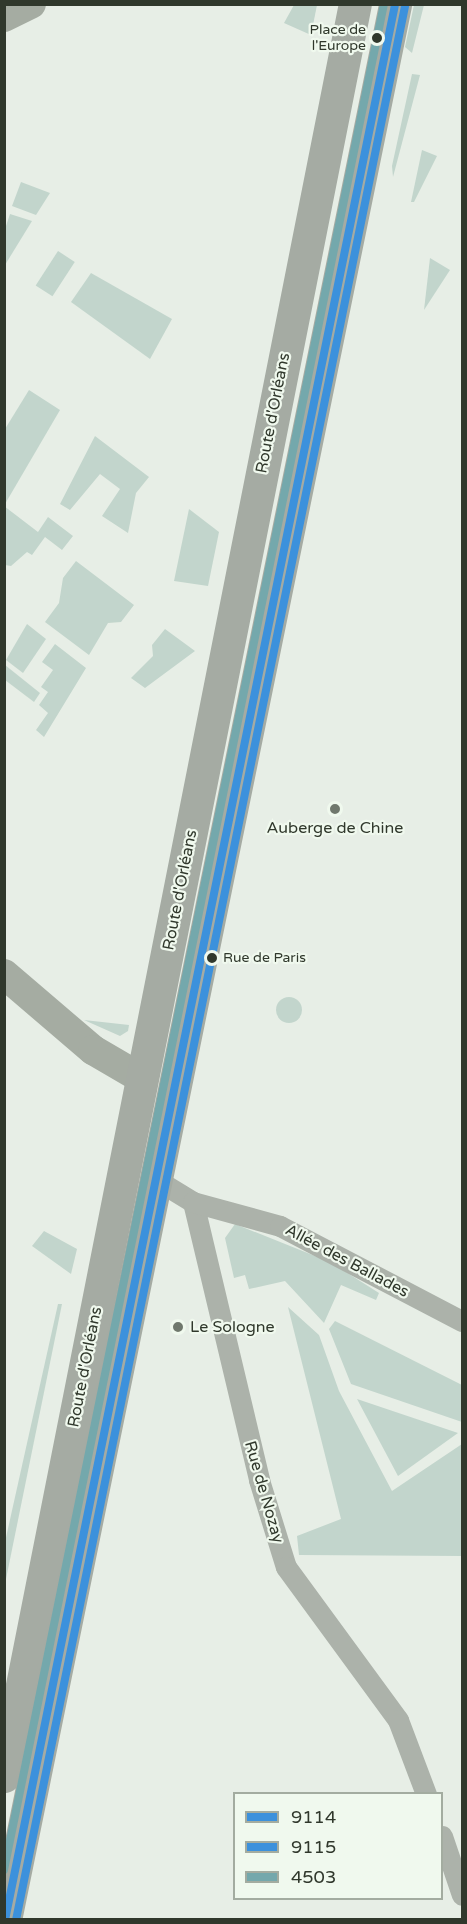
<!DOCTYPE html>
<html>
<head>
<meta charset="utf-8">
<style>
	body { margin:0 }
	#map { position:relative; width:467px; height:1924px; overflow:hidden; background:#e7eee6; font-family:"Varela Round",sans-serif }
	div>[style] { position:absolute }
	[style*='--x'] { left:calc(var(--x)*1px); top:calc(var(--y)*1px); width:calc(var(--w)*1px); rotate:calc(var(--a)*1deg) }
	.green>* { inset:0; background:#c2d5cc; transform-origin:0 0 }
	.round { border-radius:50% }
	.minor>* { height:21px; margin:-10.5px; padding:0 10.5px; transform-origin:10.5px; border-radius:10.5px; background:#acb2aa }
	.secondary>* { height:30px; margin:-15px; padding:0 15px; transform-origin:15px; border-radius:15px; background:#a5aca2 }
	.primary>* { height:33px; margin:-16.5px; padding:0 16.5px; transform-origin:16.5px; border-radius:16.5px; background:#a5aba3 }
	.bus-1>* { height:8px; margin:-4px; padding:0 4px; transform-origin:4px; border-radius:4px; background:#3c91dc }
	.bus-2>* { height:8px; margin:-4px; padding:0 4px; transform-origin:4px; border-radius:4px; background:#3c91dc }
	.bus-3>* { height:8px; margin:-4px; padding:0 4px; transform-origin:4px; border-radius:4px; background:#74a8ac }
	.dots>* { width:16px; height:16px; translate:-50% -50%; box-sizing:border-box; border:3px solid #f0f9ee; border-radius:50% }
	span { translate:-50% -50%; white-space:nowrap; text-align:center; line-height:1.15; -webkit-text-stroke:4.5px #f0f9ee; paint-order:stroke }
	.bus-label { font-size:14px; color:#30382c }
	.right { translate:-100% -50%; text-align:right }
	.left { translate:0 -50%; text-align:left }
	.street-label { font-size:16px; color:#30382c }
	.poi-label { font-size:16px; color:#30382c }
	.frame { position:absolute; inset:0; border:6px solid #30382c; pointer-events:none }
	.legend { position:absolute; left:233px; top:1792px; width:210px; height:108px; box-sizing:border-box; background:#f0f9ee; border:2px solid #a3aca0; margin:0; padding:8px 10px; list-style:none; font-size:18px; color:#30382c }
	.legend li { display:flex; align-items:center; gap:12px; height:30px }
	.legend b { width:30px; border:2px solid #a3aca0 }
</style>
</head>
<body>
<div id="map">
	<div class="green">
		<i style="clip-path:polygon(294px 5px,317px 5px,311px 35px,284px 23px)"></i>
		<i style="clip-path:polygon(414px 5px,424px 5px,412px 53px,405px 47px)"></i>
		<i style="clip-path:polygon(412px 74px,420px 75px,393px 177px,392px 166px)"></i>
		<i style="clip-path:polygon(422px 150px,437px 156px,414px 202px,411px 202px)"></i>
		<i style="clip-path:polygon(21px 182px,50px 193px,36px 215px,12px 206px)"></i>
		<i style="clip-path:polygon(10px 214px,32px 221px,5px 265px,5px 229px)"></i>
		<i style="left:58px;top:251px;width:20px;height:41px;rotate:33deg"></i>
		<i style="clip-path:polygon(430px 258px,450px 270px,424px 310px)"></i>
		<i style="clip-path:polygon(91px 273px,172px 319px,150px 359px,71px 302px)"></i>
		<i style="clip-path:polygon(29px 390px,60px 410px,5px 504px,5px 429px)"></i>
		<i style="clip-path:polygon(95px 436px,149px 477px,136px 493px,128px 533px,102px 516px,120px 489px,100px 474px,70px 510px,60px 504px)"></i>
		<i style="clip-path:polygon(4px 506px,38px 532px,48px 517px,73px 536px,62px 550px,45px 537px,32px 555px,27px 552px,11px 566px,5px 565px)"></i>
		<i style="clip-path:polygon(189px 509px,219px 532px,208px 586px,174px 581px)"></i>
		<i style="clip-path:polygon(76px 561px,134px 605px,121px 622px,108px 623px,89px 655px,45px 622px,59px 603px,63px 578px)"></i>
		<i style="clip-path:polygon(27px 624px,46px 639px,23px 673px,6px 660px)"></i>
		<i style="clip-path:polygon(165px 629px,195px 651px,145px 688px,131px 678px,153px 656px,152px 645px)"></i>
		<i style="clip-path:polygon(55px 644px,86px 668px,44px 737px,36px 730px,48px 713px,39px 705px,48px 692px,41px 687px,53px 670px,42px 662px)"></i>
		<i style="clip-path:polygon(5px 665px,40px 693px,34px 702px,5px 680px)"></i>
		<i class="round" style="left:276px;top:997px;width:26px;height:26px"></i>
		<i style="clip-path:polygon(84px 1020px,129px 1025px,128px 1031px,120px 1036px)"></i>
		<i style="clip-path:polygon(235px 1224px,330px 1262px,379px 1293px,376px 1300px,341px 1285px,324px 1323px,285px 1281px,249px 1289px,245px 1275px,234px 1278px,225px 1238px)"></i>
		<i style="clip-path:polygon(44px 1231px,77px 1249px,71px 1274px,32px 1246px)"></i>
		<i style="clip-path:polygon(58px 1304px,62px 1304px,5px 1584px,5px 1542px)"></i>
		<i style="clip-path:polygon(288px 1307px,319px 1335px,339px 1391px,392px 1491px,462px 1444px,462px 1556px,299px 1555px,297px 1536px,341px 1519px)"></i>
		<i style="clip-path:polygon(335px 1321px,462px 1385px,462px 1422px,351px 1384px,329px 1329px)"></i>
		<i style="clip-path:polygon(357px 1399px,458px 1433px,398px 1476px)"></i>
	</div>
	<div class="minor">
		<i style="--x:152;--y:1177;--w:48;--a:31.4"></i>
		<i style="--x:193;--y:1202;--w:286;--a:76.6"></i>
		<i style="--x:259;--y:1480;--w:91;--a:72.8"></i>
		<i style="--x:286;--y:1567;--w:190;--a:53.8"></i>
		<i style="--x:398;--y:1720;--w:79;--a:69.3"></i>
		<i style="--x:193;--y:1202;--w:90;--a:15.4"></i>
		<i style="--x:280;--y:1226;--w:205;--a:27.6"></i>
		<i style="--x:442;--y:1836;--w:62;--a:71.3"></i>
	</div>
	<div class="secondary">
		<i style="--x:4;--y:17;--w:30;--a:-26"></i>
		<i style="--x:4;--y:974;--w:117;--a:40.5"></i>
		<i style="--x:93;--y:1050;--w:56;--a:30.3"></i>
	</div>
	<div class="primary">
		<i style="--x:4;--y:1776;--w:1806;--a:-78.8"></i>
		<i style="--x:5;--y:1920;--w:1955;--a:-78.49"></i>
	</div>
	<div class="bus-1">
		<i style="--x:5;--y:1920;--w:1955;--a:-78.49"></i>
	</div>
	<div class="bus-2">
		<i style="--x:16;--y:1920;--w:1953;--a:-78.51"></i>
	</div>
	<div class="bus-3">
		<i style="--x:4;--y:1870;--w:1904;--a:-78.49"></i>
	</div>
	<div class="dots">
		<i style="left:377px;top:38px;background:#30382c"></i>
		<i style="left:335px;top:809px;background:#70786d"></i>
		<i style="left:212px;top:958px;background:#30382c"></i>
		<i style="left:178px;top:1327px;background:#70786d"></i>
	</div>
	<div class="bus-label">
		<span class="right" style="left:366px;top:38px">Place de<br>l'Europe</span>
		<span class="left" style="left:223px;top:958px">Rue de Paris</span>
	</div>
	<div class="street-label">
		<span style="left:273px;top:413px;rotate:-79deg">Route d'Orléans</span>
		<span style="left:180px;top:890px;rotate:-79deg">Route d'Orléans</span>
		<span style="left:347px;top:1261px;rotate:28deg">Allée des Ballades</span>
		<span style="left:85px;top:1367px;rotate:-79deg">Route d'Orléans</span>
		<span style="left:264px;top:1492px;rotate:74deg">Rue de Nozay</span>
	</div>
	<div class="poi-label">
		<span style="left:335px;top:828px">Auberge de Chine</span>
		<span class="left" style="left:190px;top:1327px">Le Sologne</span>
	</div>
	<div class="frame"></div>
	<ul class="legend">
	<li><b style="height:8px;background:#3c91dc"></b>9114</li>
	<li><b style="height:8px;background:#3c91dc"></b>9115</li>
	<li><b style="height:8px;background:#74a8ac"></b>4503</li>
	</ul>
</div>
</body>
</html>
